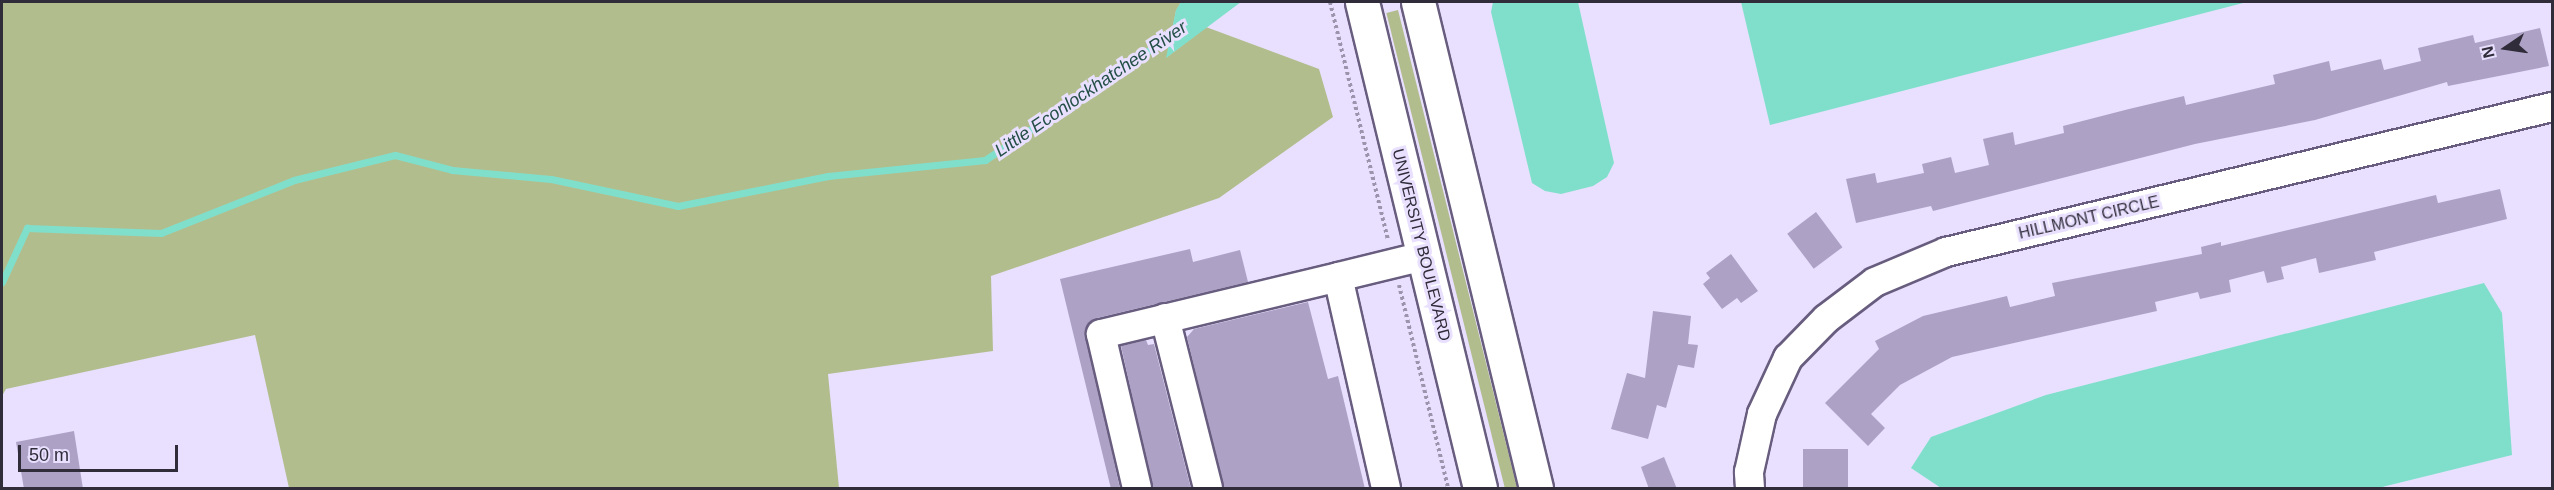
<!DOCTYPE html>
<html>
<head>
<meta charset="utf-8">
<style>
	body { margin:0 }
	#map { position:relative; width:2554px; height:490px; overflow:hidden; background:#e8e0fe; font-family:Arial,sans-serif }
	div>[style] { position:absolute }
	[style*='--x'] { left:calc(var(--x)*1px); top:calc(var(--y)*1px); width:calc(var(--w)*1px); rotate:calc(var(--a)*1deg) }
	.green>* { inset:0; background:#b2bd8e; transform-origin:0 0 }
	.water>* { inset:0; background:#80dfcb }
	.stream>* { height:7px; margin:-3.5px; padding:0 3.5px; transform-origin:3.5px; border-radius:3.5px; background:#80dfcb }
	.building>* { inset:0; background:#ada2c6; transform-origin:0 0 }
	.path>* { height:4px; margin-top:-2px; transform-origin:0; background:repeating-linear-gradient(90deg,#9b94ac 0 3px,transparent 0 6px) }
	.roads { filter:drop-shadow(2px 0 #685d7e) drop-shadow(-2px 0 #685d7e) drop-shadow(0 2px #685d7e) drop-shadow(0 -2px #685d7e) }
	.minor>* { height:28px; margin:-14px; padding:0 14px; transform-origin:14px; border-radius:14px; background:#fff }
	.major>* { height:33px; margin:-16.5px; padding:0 16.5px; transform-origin:16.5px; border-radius:16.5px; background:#fff }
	span { translate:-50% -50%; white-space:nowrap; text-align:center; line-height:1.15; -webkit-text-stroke:6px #e8e0fe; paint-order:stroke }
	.street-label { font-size:16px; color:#302c3a }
	.water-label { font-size:18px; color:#234e45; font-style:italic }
	.frame { position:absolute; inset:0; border:3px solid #302c3a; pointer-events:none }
	.north { position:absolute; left:2476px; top:18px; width:60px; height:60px; -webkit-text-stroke:4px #e8e0fe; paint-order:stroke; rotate:257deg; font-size:16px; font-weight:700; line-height:24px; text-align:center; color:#302c3a }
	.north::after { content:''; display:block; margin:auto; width:21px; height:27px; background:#302c3a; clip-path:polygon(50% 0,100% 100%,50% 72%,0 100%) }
	.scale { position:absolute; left:18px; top:445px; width:160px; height:27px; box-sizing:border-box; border:3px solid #302c3a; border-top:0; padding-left:8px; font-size:18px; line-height:21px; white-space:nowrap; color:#302c3a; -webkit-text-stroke:4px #e8e0fe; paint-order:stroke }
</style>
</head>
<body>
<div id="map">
	<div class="green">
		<i style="clip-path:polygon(2px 2px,1181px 2px,1176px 11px,1167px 57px,1206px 27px,1319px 69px,1333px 117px,1219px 198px,991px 276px,993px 351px,828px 374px,839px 488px,289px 488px,255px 335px,6px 389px,2px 396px)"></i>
		<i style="left:1398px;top:10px;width:492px;height:12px;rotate:76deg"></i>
	</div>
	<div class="water">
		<i style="clip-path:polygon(1181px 2px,1241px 2px,1166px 58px,1176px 10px)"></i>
		<i style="clip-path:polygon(1493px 2px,1578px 2px,1614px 163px,1607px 177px,1593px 186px,1561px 194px,1545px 191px,1532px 183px,1491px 12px)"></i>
		<i style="clip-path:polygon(1741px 2px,2247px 2px,1770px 125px)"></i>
		<i style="clip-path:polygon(2484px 283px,2502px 313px,2512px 455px,2378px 488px,1941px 488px,1911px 468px,1931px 437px,2046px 395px)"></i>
	</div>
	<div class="stream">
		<i style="--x:2;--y:282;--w:60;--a:-65.2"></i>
		<i style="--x:27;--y:228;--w:134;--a:2.1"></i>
		<i style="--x:161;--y:233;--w:143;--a:-21.7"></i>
		<i style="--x:294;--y:180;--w:104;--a:-13.9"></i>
		<i style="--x:395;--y:155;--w:59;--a:14.7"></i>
		<i style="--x:452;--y:170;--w:99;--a:5.2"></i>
		<i style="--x:551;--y:179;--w:130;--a:12"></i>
		<i style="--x:678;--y:206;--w:153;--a:-11.3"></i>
		<i style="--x:828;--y:176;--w:158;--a:-5.8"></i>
		<i style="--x:985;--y:160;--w:229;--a:-33.8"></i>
	</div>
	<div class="building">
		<i style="clip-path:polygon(2540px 28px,2549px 66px,2448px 86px,2447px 82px,2315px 120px,2195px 144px,1933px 211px,1931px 206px,1856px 223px,1846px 179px,1875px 173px,1877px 183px,1924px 173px,1922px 164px,1951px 157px,1955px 173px,1989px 165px,1983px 139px,2013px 132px,2015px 145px,2064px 133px,2063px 126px,2129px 109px,2184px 96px,2186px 105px,2275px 84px,2273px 75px,2329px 61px,2331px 71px,2381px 59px,2384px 70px,2421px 61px,2418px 48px,2473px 35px,2475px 43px)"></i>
		<i style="clip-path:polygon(2500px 189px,2507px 219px,2374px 252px,2376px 260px,2319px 273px,2316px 258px,2281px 267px,2284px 279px,2267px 283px,2264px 271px,2229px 280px,2231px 292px,2200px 299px,2198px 292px,2155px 302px,2157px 311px,1952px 357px,1900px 385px,1871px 414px,1885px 428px,1868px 446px,1825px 403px,1879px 349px,1875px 341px,1923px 316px,2007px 296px,2010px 307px,2055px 296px,2052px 283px,2202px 254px,2201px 247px,2221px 242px,2221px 246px,2436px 195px,2438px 203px)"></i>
		<i style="left:1816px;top:212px;width:44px;height:36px;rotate:53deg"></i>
		<i style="clip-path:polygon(1190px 249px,1193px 262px,1240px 250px,1248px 282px,1097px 318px,1085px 329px,1120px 489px,1111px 489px,1060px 279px)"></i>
		<i style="clip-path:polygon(1731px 254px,1758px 291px,1741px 303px,1737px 298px,1722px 309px,1703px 284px,1710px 278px,1706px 273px)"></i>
		<i style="clip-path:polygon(1308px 302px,1328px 379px,1338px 376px,1365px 489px,1224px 489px,1187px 337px,1194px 329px)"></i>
		<i style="clip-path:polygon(1653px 311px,1691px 316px,1688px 344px,1698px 345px,1694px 368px,1678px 365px,1666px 408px,1657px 405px,1648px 439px,1611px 429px,1627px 373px,1645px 378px)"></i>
		<i style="clip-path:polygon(1146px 340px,1148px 345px,1154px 344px,1191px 489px,1153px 489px,1121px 346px)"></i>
		<i style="clip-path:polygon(74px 431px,83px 489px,24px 489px,16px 442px)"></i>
		<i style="left:1803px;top:449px;width:45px;height:40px"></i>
		<i style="clip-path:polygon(1664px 457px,1677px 489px,1649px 489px,1641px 467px)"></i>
	</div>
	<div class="path">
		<i style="--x:1330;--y:2;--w:245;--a:76.3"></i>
		<i style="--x:1399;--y:285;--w:209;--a:76.4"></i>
	</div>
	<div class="roads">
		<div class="minor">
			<i style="--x:1165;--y:318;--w:175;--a:75.8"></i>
			<i style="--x:1137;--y:488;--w:158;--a:-103.2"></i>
			<i style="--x:1101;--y:334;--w:244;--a:-13.5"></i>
			<i style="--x:1386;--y:488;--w:216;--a:-102.8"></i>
			<i style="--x:1338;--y:277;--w:89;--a:-13.7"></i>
			<i style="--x:1750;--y:488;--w:16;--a:-94"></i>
			<i style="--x:1749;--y:472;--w:59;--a:-77.4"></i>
			<i style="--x:1762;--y:414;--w:62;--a:-65.1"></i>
			<i style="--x:1788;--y:358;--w:54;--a:-45.7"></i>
			<i style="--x:1826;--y:319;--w:61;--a:-37.1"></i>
			<i style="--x:1875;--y:282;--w:77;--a:-22.9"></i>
			<i style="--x:1946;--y:252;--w:623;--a:-13.46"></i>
		</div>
		<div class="major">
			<i style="--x:1362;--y:2;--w:500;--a:76.35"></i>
			<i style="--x:1418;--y:2;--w:500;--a:76.35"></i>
		</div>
	</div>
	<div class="street-label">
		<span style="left:2089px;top:218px;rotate:-13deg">HILLMONT CIRCLE</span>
		<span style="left:1421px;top:245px;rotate:76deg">UNIVERSITY BOULEVARD</span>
	</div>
	<div class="water-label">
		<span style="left:1091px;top:89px;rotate:-34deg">Little Econlockhatchee River</span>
	</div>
	<div class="frame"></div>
	<div class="north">N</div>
	<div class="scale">50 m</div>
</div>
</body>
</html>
